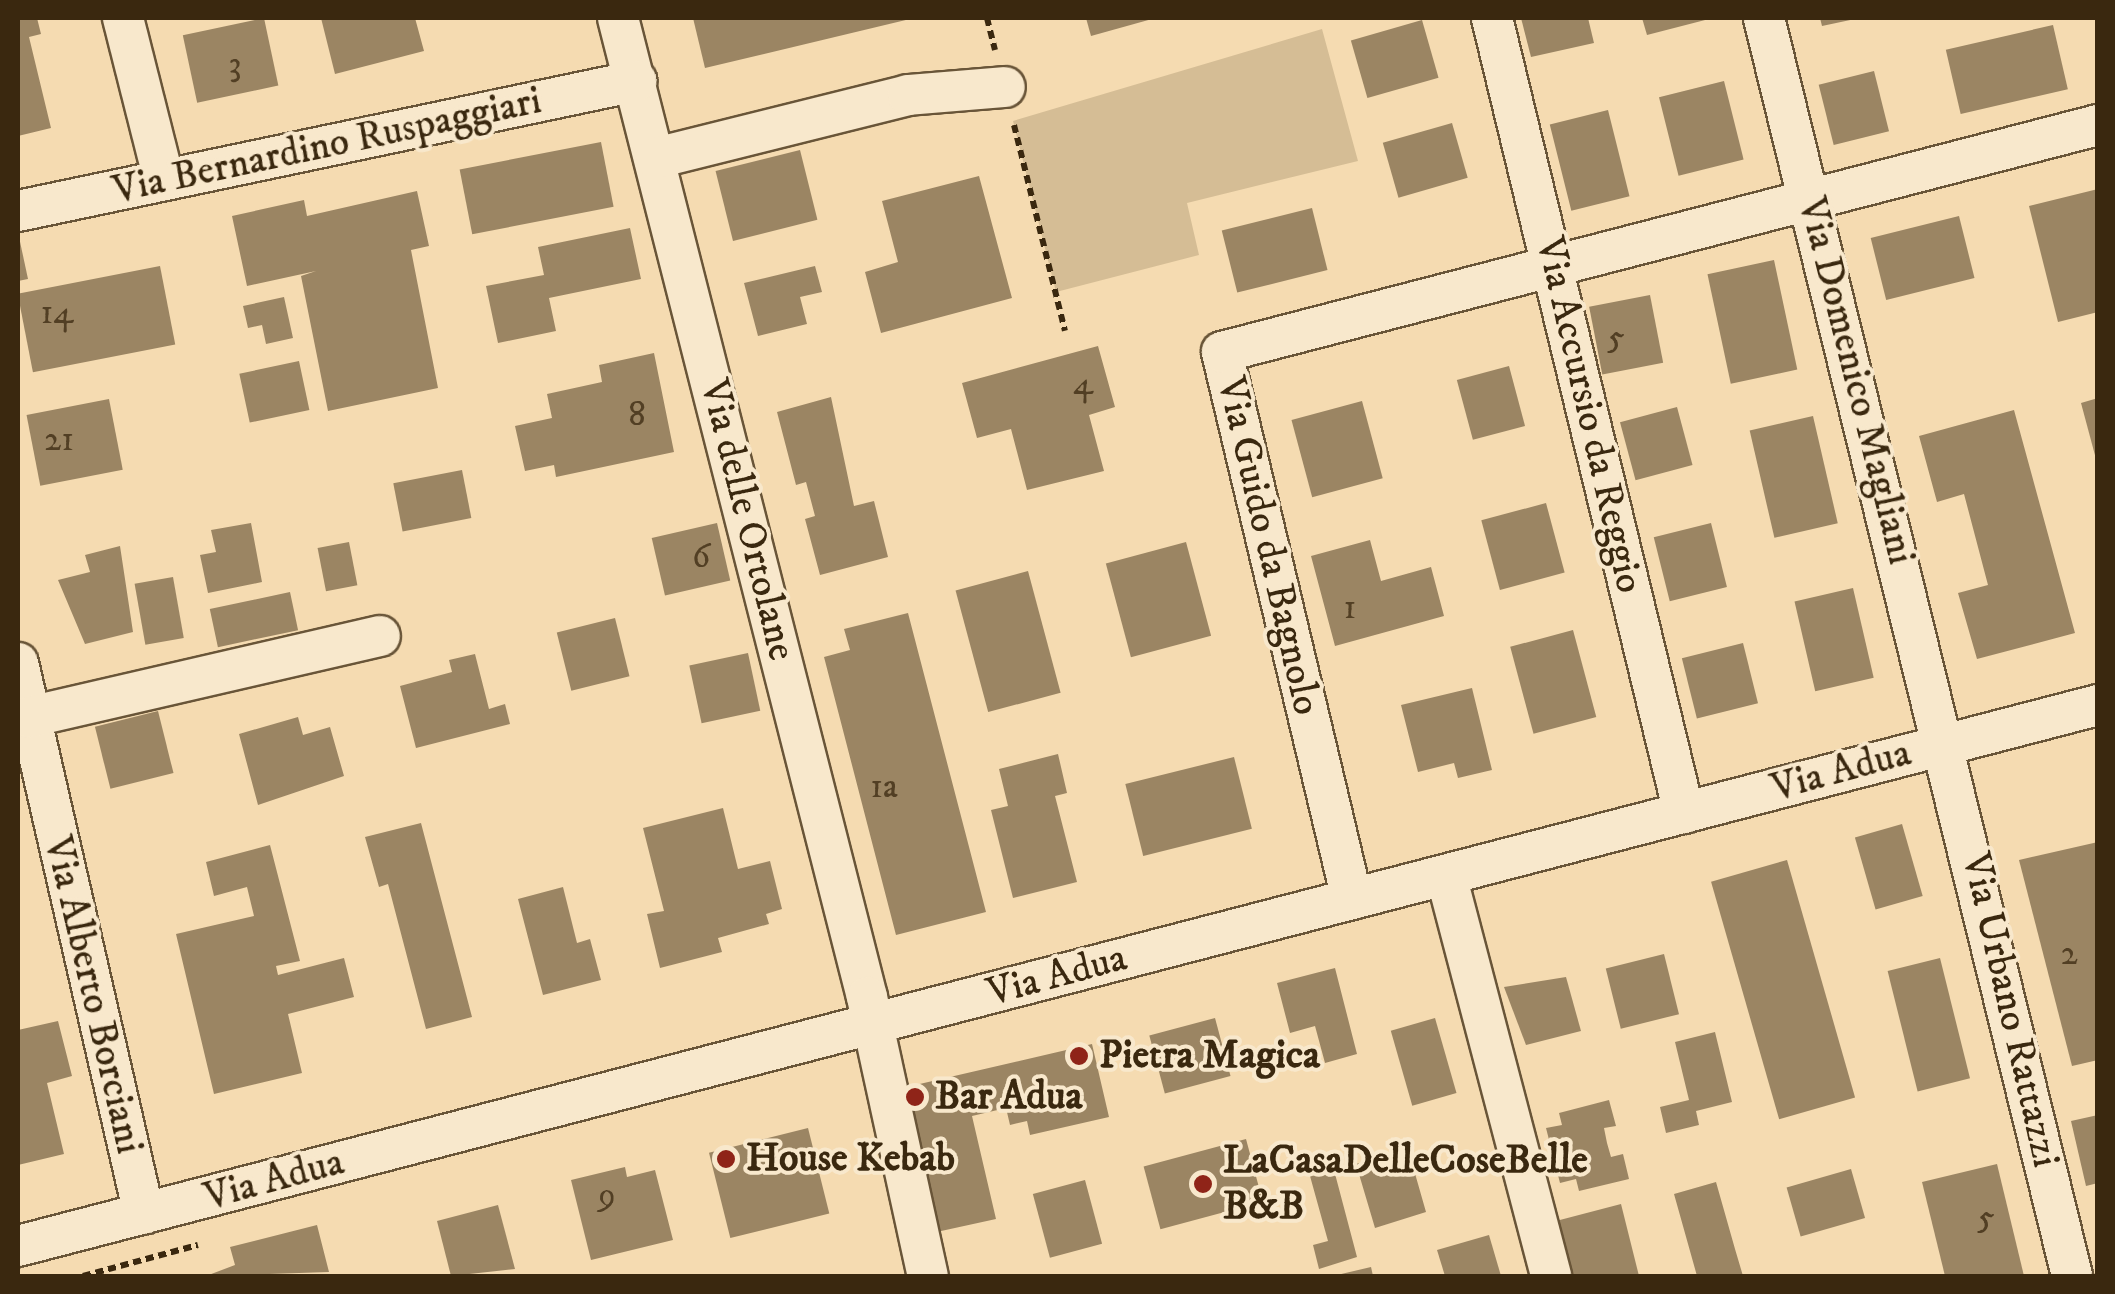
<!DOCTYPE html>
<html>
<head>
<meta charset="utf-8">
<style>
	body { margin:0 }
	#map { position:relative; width:2115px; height:1294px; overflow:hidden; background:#f5dbb1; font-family:"IM FELL DW Pica",serif }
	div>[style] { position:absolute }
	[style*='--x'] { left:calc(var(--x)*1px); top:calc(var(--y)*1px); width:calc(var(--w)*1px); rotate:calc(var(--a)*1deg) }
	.green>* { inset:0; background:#d5bd95 }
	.building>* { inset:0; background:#9b8563; transform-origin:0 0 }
	.path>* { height:6px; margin-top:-3px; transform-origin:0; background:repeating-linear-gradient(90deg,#3a280f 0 8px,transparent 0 13px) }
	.roads { filter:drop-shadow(2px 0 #695538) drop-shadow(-2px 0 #695538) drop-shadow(0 2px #695538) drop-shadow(0 -2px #695538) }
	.minor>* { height:40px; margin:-20px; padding:0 20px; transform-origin:20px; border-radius:20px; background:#f8e8cc }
	.dots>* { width:28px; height:28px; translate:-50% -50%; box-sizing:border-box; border:5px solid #f8e8cc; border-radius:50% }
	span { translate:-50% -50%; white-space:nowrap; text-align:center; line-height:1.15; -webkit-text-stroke:8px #f8e8cc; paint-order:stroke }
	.number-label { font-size:35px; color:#523f24 }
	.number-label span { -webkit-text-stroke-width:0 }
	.street-label { font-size:40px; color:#3a280f }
	.poi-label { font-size:40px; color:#3a280f; font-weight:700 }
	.left { translate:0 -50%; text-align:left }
	.frame { position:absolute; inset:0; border:20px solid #3a280f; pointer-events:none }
</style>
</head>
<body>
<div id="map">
	<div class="green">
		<i style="clip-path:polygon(1322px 29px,1358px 161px,1187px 203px,1199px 255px,1056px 292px,1013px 121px)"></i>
	</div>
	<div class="building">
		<i style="clip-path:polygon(18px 18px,37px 18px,41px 34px,29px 37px,51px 128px,18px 136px)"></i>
		<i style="left:264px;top:18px;width:69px;height:83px;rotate:78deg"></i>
		<i style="clip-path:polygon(321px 18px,415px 18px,424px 51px,335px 74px)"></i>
		<i style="clip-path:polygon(693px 18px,910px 18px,910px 19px,705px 68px)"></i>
		<i style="clip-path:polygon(1086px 18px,1152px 18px,1152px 19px,1091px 36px)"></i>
		<i style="clip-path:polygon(1521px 18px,1588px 18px,1594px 43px,1531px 57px)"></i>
		<i style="clip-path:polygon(1642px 18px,1709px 18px,1709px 19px,1647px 35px)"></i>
		<i style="clip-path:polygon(1820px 18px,1855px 18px,1855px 19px,1822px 26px)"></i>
		<i style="left:1422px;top:20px;width:60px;height:74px;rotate:74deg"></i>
		<i style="left:2053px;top:25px;width:66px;height:110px;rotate:77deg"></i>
		<i style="left:1874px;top:71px;width:62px;height:57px;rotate:76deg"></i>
		<i style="left:1724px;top:81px;width:81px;height:67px;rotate:76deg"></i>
		<i style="left:1608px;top:110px;width:89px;height:60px;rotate:76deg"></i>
		<i style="left:1452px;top:123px;width:57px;height:72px;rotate:74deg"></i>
		<i style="left:601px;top:142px;width:66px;height:144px;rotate:79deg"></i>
		<i style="left:800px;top:150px;width:72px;height:87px;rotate:76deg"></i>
		<i style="clip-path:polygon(979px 176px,1012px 298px,881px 333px,865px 272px,898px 262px,882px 201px)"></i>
		<i style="clip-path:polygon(2098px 189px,2098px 312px,2058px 322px,2029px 206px)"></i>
		<i style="clip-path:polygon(417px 191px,429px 246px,411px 250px,438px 388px,328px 411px,301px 276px,316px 271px,247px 286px,232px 216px,304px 200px,307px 216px)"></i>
		<i style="left:1312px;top:208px;width:64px;height:93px;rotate:76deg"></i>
		<i style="left:1959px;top:216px;width:64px;height:91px;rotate:76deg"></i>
		<i style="clip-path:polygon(630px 228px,641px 279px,549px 298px,556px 331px,498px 343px,486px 286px,544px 275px,538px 247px)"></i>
		<i style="clip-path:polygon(19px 237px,28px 279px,18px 281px,18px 238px)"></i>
		<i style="left:1774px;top:260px;width:112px;height:68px;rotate:78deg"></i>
		<i style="left:160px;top:266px;width:80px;height:145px;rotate:79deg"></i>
		<i style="clip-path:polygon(815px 266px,822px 292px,800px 297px,807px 324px,758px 336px,744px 283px)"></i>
		<i style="left:1650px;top:295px;width:69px;height:62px;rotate:79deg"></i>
		<i style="clip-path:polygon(284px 297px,293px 338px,266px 344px,262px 325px,248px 328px,243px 306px)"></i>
		<i style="clip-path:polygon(1098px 346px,1115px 407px,1089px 415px,1104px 471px,1027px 490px,1011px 429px,977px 438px,962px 383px)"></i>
		<i style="clip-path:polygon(654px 353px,674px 452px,556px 477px,554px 465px,525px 471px,515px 426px,552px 418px,547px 394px,602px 382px,599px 365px)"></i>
		<i style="left:299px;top:361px;width:50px;height:61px;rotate:78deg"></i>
		<i style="left:1509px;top:366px;width:62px;height:54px;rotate:75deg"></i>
		<i style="clip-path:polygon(831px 397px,854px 506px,874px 501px,888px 557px,820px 575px,805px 519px,815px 516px,806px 482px,796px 485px,777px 412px)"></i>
		<i style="clip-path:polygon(2098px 398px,2098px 459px,2096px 459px,2081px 403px)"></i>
		<i style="left:109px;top:399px;width:72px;height:84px;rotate:79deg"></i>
		<i style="left:1362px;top:401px;width:80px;height:73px;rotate:75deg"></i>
		<i style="left:1677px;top:407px;width:60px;height:59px;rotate:75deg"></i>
		<i style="clip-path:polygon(2014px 410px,2075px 633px,1977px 659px,1958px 593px,1988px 585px,1964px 494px,1937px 502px,1919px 436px)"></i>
		<i style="left:1813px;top:416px;width:110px;height:65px;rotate:77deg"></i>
		<i style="left:462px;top:470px;width:49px;height:70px;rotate:79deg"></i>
		<i style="left:1546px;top:503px;width:72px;height:67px;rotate:75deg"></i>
		<i style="clip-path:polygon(251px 523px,262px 582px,208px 593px,200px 555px,216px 552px,211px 530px)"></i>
		<i style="left:717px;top:523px;width:59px;height:67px;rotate:77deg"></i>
		<i style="left:1711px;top:523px;width:66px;height:59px;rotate:76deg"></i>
		<i style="clip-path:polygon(1370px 540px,1381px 581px,1431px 567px,1444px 616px,1335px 646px,1311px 556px)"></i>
		<i style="left:349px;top:542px;width:44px;height:32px;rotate:79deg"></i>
		<i style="left:1186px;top:542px;width:97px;height:83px;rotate:75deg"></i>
		<i style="clip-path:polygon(120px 546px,133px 632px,85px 644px,58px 580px,90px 572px,85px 555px)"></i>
		<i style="left:1028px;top:571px;width:126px;height:75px;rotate:75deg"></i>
		<i style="left:173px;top:577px;width:62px;height:39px;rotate:80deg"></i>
		<i style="left:1853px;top:588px;width:92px;height:60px;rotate:77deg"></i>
		<i style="left:290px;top:592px;width:39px;height:82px;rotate:78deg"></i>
		<i style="clip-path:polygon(908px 613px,986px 912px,896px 935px,824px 657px,850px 650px,844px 629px)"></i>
		<i style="left:615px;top:618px;width:60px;height:60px;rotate:76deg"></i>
		<i style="left:1573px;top:630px;width:90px;height:65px;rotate:75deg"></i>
		<i style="left:1743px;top:643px;width:62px;height:63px;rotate:76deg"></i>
		<i style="left:748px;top:653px;width:59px;height:60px;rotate:78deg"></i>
		<i style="clip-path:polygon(475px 654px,489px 709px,505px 704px,510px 724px,416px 748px,400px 686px,452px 672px,449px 660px)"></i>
		<i style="clip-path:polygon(1472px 688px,1492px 770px,1458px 778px,1454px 763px,1418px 772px,1401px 705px)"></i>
		<i style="left:158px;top:711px;width:64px;height:65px;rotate:76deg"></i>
		<i style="clip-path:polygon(298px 717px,303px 735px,330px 727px,344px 776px,258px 805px,239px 734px)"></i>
		<i style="clip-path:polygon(1058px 754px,1067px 793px,1055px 796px,1077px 882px,1013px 898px,991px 810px,1008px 806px,999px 769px)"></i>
		<i style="left:1234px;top:757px;width:74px;height:112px;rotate:76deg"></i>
		<i style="clip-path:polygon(723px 808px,738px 869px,770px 861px,782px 909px,766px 914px,769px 924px,718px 938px,722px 952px,660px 968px,647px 914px,664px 911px,643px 828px)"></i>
		<i style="clip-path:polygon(421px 823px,472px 1017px,426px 1029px,388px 884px,379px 887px,365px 837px)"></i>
		<i style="left:1902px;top:824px;width:75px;height:49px;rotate:74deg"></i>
		<i style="clip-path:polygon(2098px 842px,2098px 1060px,2072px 1066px,2019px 860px)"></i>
		<i style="clip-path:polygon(270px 845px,300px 961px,276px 966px,278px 975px,344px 958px,354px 997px,288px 1014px,302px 1073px,214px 1094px,176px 934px,254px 916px,247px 887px,214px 896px,206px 862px)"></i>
		<i style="left:1787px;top:860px;width:247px;height:79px;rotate:74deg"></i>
		<i style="clip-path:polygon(563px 887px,577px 943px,590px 939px,601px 980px,543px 995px,518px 899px)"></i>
		<i style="left:1664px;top:954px;width:62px;height:60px;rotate:76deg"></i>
		<i style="left:1940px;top:958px;width:124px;height:54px;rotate:76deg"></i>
		<i style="clip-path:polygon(1335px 968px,1357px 1054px,1325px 1063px,1315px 1026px,1290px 1033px,1277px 983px)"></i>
		<i style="clip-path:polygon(1566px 977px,1581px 1031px,1526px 1045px,1504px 987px)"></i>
		<i style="left:1215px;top:1018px;width:60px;height:68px;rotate:75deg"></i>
		<i style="left:1435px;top:1018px;width:78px;height:46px;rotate:74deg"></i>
		<i style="clip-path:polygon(58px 1021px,72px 1076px,47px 1083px,64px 1154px,18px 1165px,18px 1030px)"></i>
		<i style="clip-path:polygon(1715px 1032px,1732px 1102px,1696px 1111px,1699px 1125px,1666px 1133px,1660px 1107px,1689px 1100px,1675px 1042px)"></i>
		<i style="clip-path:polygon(1092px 1044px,1109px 1117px,1030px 1135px,1027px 1121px,1010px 1125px,1006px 1108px,972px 1116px,996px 1219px,932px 1233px,898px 1089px)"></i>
		<i style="clip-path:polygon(1609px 1100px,1616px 1126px,1604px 1128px,1607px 1143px,1611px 1157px,1623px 1154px,1629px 1179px,1579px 1191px,1576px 1179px,1560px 1183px,1546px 1128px,1562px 1125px,1559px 1113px)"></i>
		<i style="clip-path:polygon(2098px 1115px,2098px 1183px,2086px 1186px,2071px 1121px)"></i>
		<i style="left:808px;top:1128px;width:88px;height:102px;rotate:76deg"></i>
		<i style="left:1246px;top:1139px;width:65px;height:106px;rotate:75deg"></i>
		<i style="clip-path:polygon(1396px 1152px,1402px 1172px,1414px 1170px,1426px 1212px,1375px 1228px,1356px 1164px)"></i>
		<i style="clip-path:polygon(1997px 1164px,2024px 1276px,1945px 1276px,1922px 1182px)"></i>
		<i style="clip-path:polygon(625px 1167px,627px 1177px,655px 1170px,673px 1240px,591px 1260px,571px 1180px)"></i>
		<i style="left:1851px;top:1169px;width:51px;height:67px;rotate:74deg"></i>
		<i style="clip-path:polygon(1334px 1170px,1357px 1257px,1319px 1269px,1313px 1245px,1328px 1241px,1310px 1176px)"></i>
		<i style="left:1085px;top:1180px;width:66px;height:54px;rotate:75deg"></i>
		<i style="clip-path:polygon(1716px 1182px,1735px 1249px,1743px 1276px,1697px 1276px,1674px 1194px)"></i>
		<i style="clip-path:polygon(1621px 1204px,1639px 1276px,1571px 1276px,1556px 1221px)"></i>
		<i style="clip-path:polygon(498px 1205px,515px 1269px,451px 1276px,437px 1221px)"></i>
		<i style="clip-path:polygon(317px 1225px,329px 1272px,206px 1276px,235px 1265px,230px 1247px)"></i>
		<i style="clip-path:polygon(1489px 1235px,1501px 1276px,1445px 1276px,1437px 1250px)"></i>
		<i style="clip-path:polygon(1371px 1267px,1373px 1276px,1337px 1276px,1337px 1275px)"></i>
	</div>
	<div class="path">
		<i style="--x:987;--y:18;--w:33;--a:76"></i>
		<i style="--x:1014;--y:125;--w:212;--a:76.1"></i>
		<i style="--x:83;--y:1276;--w:119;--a:-15.1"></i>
	</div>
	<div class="roads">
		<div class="minor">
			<i style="--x:123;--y:18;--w:167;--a:75.8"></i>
			<i style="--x:618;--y:18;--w:1010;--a:75.73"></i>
			<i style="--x:867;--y:997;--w:286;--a:77.7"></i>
			<i style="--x:1492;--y:18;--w:818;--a:76.42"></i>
			<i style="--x:1764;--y:18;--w:1295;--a:76.24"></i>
			<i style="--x:656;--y:158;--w:260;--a:-14"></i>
			<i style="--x:908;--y:95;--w:97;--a:-4.7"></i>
			<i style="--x:18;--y:211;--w:632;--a:-11.88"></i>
			<i style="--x:18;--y:663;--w:565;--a:77.12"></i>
			<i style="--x:29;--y:717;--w:360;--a:-13"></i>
			<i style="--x:1446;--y:875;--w:415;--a:75.3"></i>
			<i style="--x:1352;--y:899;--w:562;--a:-103.37"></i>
			<i style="--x:1222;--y:352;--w:905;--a:-14.53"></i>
			<i style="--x:18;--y:1246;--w:2149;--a:-14.58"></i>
		</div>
	</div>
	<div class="dots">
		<i style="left:1079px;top:1056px;background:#8f2418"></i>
		<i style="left:915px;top:1097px;background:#8f2418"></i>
		<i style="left:726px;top:1159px;background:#8f2418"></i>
		<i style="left:1203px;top:1184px;background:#8f2418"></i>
	</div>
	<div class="number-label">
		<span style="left:235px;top:65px">3</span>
		<span style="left:57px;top:313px">14</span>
		<span style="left:1616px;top:338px">5</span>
		<span style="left:1083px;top:384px">4</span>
		<span style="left:637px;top:415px">8</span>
		<span style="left:59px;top:440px">21</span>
		<span style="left:701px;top:557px">6</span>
		<span style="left:1350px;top:608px">1</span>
		<span style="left:884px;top:787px">1a</span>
		<span style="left:2069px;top:954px">2</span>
		<span style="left:607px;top:1196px">9</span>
		<span style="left:1986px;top:1218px">5</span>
	</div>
	<div class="street-label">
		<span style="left:327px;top:146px;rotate:-12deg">Via Bernardino Ruspaggiari</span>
		<span style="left:1856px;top:381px;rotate:76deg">Via Domenico Magliani</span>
		<span style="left:1589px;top:415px;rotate:77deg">Via Accursio da Reggio</span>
		<span style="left:747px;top:520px;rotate:76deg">Via delle Ortolane</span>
		<span style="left:1268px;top:546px;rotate:77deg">Via Guido da Bagnolo</span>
		<span style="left:1841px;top:771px;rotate:-15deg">Via Adua</span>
		<span style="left:1057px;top:976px;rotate:-15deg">Via Adua</span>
		<span style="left:93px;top:995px;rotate:77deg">Via Alberto Borciani</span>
		<span style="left:2010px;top:1010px;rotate:77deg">Via Urbano Rattazzi</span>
		<span style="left:274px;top:1180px;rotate:-15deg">Via Adua</span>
	</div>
	<div class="poi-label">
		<span class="left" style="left:1099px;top:1056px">Pietra Magica</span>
		<span class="left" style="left:935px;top:1097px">Bar Adua</span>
		<span class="left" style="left:746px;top:1159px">House Kebab</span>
		<span class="left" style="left:1223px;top:1184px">LaCasaDelleCoseBelle<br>B&amp;B</span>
	</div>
	<div class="frame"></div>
</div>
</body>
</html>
